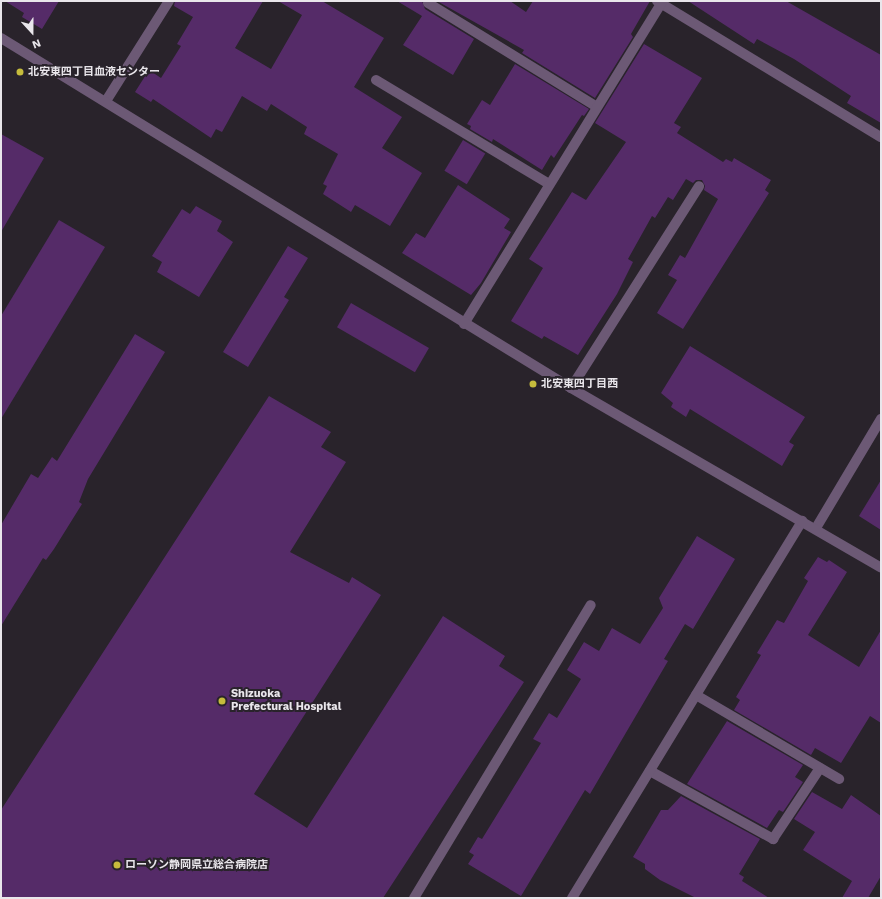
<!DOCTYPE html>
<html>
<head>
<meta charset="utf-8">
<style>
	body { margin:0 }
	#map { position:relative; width:882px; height:899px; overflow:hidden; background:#29232b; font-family:"Work Sans","Noto Sans JP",sans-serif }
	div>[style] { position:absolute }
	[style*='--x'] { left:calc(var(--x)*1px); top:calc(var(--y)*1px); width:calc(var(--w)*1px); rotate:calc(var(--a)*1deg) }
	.building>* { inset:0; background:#552b68; transform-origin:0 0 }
	.service>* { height:10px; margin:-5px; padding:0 5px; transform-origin:5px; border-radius:5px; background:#6c5975 }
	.minor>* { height:10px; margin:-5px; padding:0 5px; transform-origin:5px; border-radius:5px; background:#6c5975 }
	.tertiary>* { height:10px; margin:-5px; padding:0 5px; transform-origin:5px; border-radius:5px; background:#6c5975 }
	.dots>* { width:11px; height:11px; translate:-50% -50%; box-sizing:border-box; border:2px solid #29232b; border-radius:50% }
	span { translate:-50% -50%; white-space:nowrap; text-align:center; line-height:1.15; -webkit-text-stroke:4px #29232b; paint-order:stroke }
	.poi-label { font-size:11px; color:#e9e6eb; font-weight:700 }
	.left { translate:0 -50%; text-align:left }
	.frame { position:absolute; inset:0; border:2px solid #e9e6eb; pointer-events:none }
	.north { position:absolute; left:12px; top:12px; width:40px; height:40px; -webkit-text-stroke:3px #29232b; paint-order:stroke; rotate:159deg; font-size:11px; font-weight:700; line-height:16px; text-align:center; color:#e9e6eb }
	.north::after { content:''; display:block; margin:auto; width:14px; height:18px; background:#e9e6eb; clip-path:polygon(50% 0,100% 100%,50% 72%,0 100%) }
</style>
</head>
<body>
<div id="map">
	<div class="building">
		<i style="clip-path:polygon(5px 1px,59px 1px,42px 29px,22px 17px,24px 13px)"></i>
		<i style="clip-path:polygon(175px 1px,263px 1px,235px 48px,271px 69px,302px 15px,278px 1px,322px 1px,384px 38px,354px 87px,402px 117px,382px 148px,422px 173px,390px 226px,355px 205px,351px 212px,323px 194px,327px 186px,323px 184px,338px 154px,304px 134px,307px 127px,271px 104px,267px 111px,242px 96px,222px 132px,216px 129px,211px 138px,153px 99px,151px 102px,135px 92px,149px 70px,161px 78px,181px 46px,177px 44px,193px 17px,174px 6px)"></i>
		<i style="clip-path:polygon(397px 1px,422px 1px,425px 9px,474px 39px,453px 75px,403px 45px,422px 16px)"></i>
		<i style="clip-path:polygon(437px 1px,510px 1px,526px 12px,533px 1px,650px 1px,631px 34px,633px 37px,595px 98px,522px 53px,524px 50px)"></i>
		<i style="clip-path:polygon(688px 1px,786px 1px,881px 55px,881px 123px,847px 103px,851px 96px,794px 59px,757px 39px,754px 44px)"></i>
		<i style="clip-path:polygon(644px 44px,702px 78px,674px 123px,681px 127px,677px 133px,723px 162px,726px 159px,732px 162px,734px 158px,771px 180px,765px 190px,769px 193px,683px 329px,657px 313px,677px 280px,668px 275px,680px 255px,685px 258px,718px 199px,704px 190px,705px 186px,702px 180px,696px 180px,693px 183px,686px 179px,673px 200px,668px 197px,655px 218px,652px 216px,628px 259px,633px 262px,617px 294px,578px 355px,544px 336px,542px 339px,511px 321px,543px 268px,529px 259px,572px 192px,586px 200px,626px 142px,595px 123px)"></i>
		<i style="clip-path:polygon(515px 64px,589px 109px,584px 116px,582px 115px,554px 158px,551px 155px,542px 170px,493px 139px,492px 142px,470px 129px,471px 126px,467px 124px,482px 100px,490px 105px)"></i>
		<i style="clip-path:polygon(1px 134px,44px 158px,1px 232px)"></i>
		<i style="left:463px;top:140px;width:26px;height:36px;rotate:31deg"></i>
		<i style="clip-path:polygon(458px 185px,510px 219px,504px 228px,511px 232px,481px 283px,471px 295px,402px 253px,416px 233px,425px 238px)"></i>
		<i style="clip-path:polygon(196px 206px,222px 221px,217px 231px,233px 242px,199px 297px,157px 272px,162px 262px,152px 256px,182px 209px,190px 214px)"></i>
		<i style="clip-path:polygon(59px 220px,105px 247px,1px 419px,1px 316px)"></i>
		<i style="clip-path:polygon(288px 246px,308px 258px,284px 297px,289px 300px,248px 367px,223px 352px)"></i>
		<i style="left:351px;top:303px;width:90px;height:28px;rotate:30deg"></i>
		<i style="clip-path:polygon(135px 334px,165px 352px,88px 479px,79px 502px,82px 504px,54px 549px,46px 560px,43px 558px,1px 626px,1px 525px,31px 474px,38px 478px,52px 457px,57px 461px)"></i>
		<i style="clip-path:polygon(690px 346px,805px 417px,789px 442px,794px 445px,782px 466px,690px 409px,686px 417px,671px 407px,673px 403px,661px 393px)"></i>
		<i style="clip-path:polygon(269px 396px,331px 432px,321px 447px,346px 462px,290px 552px,349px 583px,352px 577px,381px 595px,254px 794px,307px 828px,443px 616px,505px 656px,499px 666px,524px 682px,383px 898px,1px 898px,1px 810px)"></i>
		<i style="clip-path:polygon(881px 480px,881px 530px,859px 516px)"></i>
		<i style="clip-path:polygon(697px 536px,735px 559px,693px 629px,685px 624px,664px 659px,668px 661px,590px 794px,585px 790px,521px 896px,468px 864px,474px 855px,469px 852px,478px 837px,482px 839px,541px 743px,533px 739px,549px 713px,557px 718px,581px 679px,567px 670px,584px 642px,599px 651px,612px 628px,640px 644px,663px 608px,659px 598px)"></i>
		<i style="clip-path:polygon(818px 557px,827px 562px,829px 560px,847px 572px,808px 635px,859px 667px,881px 630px,881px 723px,870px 716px,841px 763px,815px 748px,811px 755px,734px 710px,740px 700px,736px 697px,761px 655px,757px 653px,777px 620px,784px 623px,808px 581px,804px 578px)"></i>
		<i style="clip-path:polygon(727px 721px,803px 765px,795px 777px,803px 782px,783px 812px,779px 810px,767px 828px,687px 784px)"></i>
		<i style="clip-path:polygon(812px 792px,842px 809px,851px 795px,881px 816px,881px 876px,868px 898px,842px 898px,852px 881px,803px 850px,815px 832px,794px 819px)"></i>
		<i style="clip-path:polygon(681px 796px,760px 839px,739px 874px,744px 877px,742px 881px,769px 898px,696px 898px,660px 880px,645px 869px,645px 864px,633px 857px,661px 810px,668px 810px)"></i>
	</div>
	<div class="service">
		<i style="--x:414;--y:898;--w:342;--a:-58.9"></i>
	</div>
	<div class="minor">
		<i style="--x:657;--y:1;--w:262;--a:31.3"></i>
		<i style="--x:428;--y:3;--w:198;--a:31.6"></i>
		<i style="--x:376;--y:80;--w:202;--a:31"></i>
		<i style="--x:106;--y:101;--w:118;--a:-57.8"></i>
		<i style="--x:464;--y:324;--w:379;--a:-58.4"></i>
		<i style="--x:571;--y:388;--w:239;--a:-57.6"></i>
		<i style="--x:816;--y:528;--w:127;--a:-59.2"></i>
		<i style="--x:696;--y:695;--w:166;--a:30.4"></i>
		<i style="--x:650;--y:771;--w:141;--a:28.9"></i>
		<i style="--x:773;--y:839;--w:85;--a:-56.5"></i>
		<i style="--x:572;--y:898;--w:442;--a:-58.6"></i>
	</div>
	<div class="tertiary">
		<i style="--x:1;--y:38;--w:669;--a:31.55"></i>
		<i style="--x:571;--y:388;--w:358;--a:30.1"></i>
	</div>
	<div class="dots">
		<i style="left:20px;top:72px;background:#c6bc3c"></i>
		<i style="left:533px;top:384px;background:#c6bc3c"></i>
		<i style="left:222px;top:701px;background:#c6bc3c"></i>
		<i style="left:117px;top:865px;background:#c6bc3c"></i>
	</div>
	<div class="poi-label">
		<span class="left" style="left:28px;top:72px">北安東四丁目血液センター</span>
		<span class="left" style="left:541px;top:384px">北安東四丁目西</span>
		<span class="left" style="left:231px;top:701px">Shizuoka<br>Prefectural Hospital</span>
		<span class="left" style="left:125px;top:865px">ローソン静岡県立総合病院店</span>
	</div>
	<div class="frame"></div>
	<div class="north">N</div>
</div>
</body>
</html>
